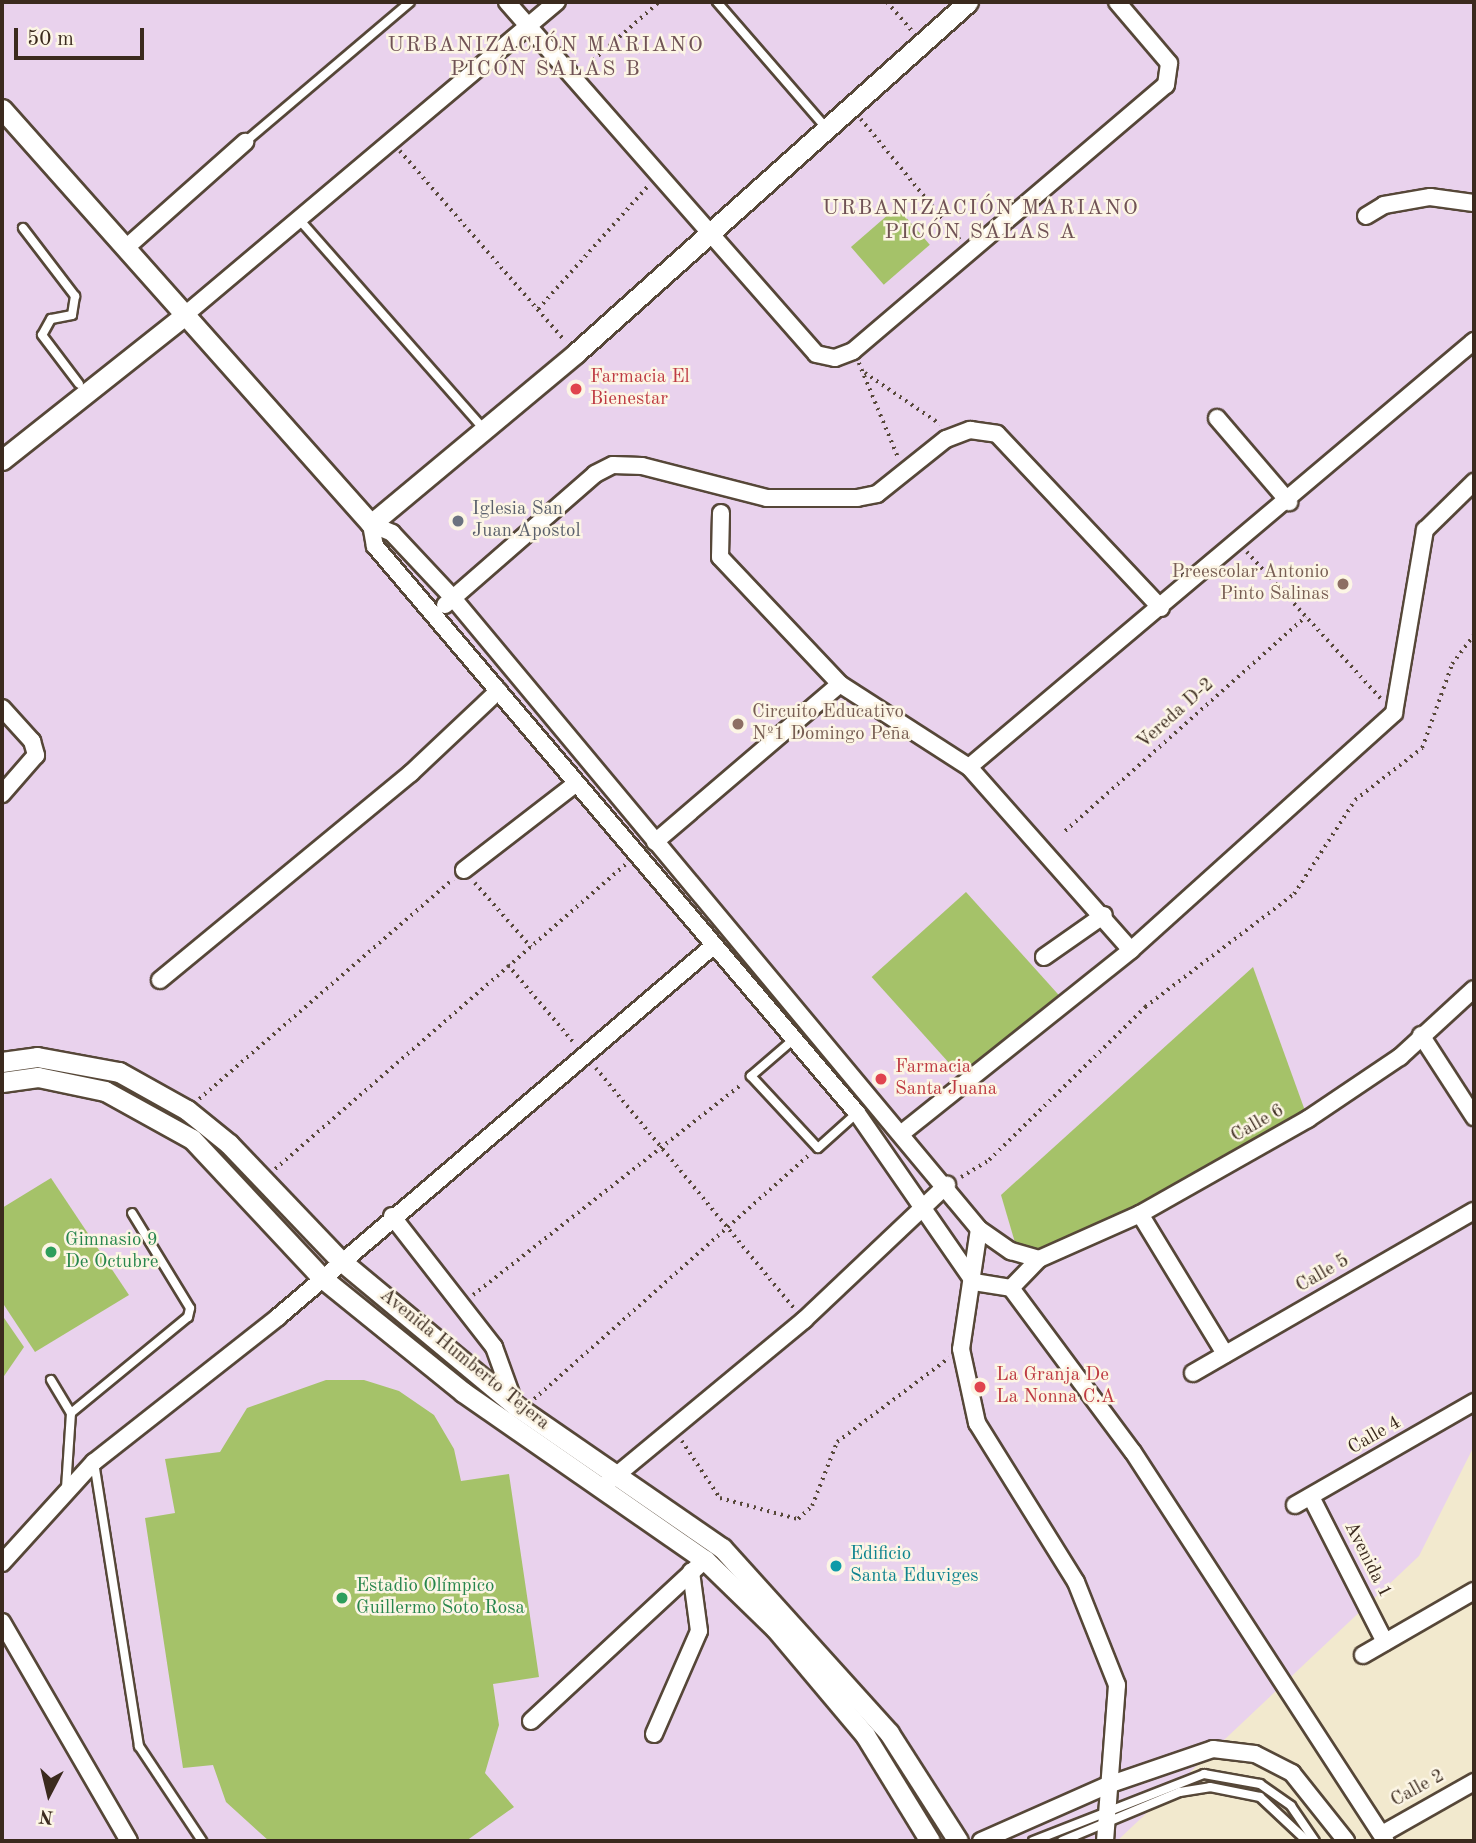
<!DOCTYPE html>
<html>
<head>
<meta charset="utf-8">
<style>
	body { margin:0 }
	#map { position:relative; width:1476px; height:1843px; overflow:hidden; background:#f2e9ce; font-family:"Old Standard TT",serif }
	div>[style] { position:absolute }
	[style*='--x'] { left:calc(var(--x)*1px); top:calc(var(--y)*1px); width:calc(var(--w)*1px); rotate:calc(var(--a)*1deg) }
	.built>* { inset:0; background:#e9d2ed }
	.green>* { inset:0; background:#a5c269; transform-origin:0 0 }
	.path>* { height:3.5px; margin-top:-1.75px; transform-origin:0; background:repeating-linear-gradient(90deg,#564738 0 2px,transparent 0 7px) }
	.roads { filter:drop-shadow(2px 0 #564738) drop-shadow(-2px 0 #564738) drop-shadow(0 2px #564738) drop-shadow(0 -2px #564738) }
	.service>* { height:8px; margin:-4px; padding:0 4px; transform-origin:4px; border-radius:4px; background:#fff }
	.minor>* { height:16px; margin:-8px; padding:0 8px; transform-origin:8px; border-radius:8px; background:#fff }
	.tertiary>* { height:19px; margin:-9.5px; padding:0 9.5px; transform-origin:9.5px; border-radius:9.5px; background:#fff }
	.dots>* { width:19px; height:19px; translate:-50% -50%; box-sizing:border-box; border:4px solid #fcf5e5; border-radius:50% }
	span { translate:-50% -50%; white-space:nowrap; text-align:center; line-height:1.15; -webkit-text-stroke:5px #fcf5e5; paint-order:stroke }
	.health-label { font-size:19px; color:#be3a42 }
	.left { translate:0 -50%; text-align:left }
	.worship-label { font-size:19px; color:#5b616d }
	.education-label { font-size:19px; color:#785e54 }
	.right { translate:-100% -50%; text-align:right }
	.street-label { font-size:19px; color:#3b2a1e }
	.leisure-label { font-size:19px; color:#27864d }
	.culture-label { font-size:19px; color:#0d838f }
	.neighbourhood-label { font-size:21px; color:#705255; letter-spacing:2px }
	.frame { position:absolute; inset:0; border:4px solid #3b2a1e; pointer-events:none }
	.north { position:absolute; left:14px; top:1759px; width:70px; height:70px; -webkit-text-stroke:5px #fcf5e5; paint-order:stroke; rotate:187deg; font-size:19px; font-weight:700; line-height:28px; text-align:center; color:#3b2a1e }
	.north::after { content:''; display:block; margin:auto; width:24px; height:32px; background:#3b2a1e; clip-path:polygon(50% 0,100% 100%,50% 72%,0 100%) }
	.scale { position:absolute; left:14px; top:28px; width:130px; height:32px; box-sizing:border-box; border:4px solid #3b2a1e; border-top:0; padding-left:9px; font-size:21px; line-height:24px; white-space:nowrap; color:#3b2a1e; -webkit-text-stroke:5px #fcf5e5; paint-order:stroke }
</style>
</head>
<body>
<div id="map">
	<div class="built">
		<i style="clip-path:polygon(2px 2px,1474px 2px,1474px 1446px,1419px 1556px,1117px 1841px,2px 1841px)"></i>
	</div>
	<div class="green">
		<i style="left:897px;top:207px;width:50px;height:61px;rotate:49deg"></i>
		<i style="left:966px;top:892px;width:142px;height:127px;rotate:48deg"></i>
		<i style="clip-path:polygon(1253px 967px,1308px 1119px,1151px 1214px,1021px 1263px,1001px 1195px)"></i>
		<i style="clip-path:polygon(51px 1178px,129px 1295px,35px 1352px,2px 1302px,2px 1208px)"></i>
		<i style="clip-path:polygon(2px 1315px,24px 1347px,2px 1379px)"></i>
		<i style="clip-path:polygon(326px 1380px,364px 1380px,399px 1391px,434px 1415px,454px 1449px,461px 1481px,509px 1474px,539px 1677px,493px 1684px,499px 1725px,485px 1773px,514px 1807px,466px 1841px,269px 1841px,226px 1802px,213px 1765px,183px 1768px,145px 1518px,175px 1513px,165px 1459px,220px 1452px,247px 1408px)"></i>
	</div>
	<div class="path">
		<i style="--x:887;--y:2;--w:38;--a:49"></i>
		<i style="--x:593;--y:60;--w:88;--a:-41.3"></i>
		<i style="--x:861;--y:119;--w:156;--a:50.7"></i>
		<i style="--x:400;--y:151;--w:252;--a:49"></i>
		<i style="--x:538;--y:309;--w:166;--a:-48.2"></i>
		<i style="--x:859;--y:363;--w:102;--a:67.5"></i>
		<i style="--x:865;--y:373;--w:91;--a:34.2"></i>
		<i style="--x:1247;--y:552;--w:199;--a:47.6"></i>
		<i style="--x:1065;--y:831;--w:322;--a:-41.7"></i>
		<i style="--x:475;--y:883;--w:85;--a:48.8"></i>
		<i style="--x:508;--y:965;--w:104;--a:49.7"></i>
		<i style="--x:596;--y:1068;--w:311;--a:50.5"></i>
		<i style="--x:199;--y:1099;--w:336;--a:-40.9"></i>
		<i style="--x:275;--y:1169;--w:465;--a:-41"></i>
		<i style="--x:961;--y:1177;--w:33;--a:-31"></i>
		<i style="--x:989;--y:1160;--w:219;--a:-44.4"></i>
		<i style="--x:1145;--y:1007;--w:187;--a:-37.2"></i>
		<i style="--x:1294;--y:894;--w:112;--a:-57"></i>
		<i style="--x:1355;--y:800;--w:85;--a:-37.8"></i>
		<i style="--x:1422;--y:748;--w:89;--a:-70.3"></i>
		<i style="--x:1452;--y:664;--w:36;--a:-53"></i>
		<i style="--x:473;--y:1295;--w:342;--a:-38.1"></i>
		<i style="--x:534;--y:1399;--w:366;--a:-41.6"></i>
		<i style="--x:682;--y:1441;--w:69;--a:56.3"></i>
		<i style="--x:720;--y:1498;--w:81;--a:15.1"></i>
		<i style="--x:798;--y:1519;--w:19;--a:-43"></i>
		<i style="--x:812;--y:1506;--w:69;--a:-68.7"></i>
		<i style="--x:837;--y:1442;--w:140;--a:-36.9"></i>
	</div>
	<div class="roads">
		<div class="service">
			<i style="--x:717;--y:2;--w:167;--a:49.1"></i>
			<i style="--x:245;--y:142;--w:216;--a:-40.3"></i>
			<i style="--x:297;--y:217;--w:281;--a:48.6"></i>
			<i style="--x:23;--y:228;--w:86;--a:52.6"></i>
			<i style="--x:75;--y:296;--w:19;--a:99"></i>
			<i style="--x:72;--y:315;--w:21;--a:169"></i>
			<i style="--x:51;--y:319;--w:18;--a:119"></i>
			<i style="--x:42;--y:335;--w:61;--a:52.9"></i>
			<i style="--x:794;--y:1039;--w:57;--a:139.3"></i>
			<i style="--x:751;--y:1076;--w:98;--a:47.1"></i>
			<i style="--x:818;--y:1148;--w:52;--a:-41.9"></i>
			<i style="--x:51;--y:1380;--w:39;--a:59"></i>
			<i style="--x:71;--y:1413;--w:76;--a:93.8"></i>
			<i style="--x:71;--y:1413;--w:151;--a:-39.4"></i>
			<i style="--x:188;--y:1317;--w:9;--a:-77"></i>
			<i style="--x:190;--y:1308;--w:111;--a:-121.4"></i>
			<i style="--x:94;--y:1462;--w:288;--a:81"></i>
			<i style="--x:139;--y:1746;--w:114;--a:56.4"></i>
			<i style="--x:1033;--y:1841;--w:184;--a:-21.4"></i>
			<i style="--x:1204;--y:1774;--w:57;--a:10.1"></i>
			<i style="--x:1260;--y:1784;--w:38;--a:35"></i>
			<i style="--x:1291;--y:1806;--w:42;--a:55.6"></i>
			<i style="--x:1062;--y:1841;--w:128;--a:-22.6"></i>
			<i style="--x:1180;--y:1792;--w:30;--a:-9"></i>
			<i style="--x:1210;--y:1787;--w:51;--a:11.3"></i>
			<i style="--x:1260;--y:1797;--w:64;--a:43.1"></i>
		</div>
		<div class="minor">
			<i style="--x:507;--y:2;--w:468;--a:48.7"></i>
			<i style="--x:816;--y:354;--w:19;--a:12"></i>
			<i style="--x:835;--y:358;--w:19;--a:-21"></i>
			<i style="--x:853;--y:351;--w:411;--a:-40.4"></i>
			<i style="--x:1166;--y:85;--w:22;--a:-82"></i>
			<i style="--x:1169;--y:63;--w:80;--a:-130.4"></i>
			<i style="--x:1366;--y:216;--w:21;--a:-31"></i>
			<i style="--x:1384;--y:205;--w:47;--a:-9.9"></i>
			<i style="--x:1430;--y:197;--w:44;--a:7.8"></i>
			<i style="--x:128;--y:246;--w:157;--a:-41.6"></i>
			<i style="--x:186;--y:314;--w:485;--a:-40.1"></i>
			<i style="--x:1217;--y:418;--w:111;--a:49.4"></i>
			<i style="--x:721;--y:513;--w:44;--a:91.3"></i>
			<i style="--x:720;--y:557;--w:175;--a:46.6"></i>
			<i style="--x:840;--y:684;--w:153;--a:32.8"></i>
			<i style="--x:969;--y:767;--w:244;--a:48.5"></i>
			<i style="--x:371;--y:524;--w:22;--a:80"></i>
			<i style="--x:375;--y:546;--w:744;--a:49.63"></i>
			<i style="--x:857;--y:1113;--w:206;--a:55.3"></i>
			<i style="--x:974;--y:1282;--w:37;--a:9"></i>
			<i style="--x:1011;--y:1288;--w:40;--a:-46"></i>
			<i style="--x:371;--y:524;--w:23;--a:23"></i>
			<i style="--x:392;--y:533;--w:89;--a:46.8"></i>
			<i style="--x:453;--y:598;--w:821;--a:50.19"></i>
			<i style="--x:979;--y:1229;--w:39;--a:35"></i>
			<i style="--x:1011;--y:1251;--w:29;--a:16"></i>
			<i style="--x:445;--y:605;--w:199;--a:-41.1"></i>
			<i style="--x:595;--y:474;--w:20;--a:-27"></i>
			<i style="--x:613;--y:465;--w:29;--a:2"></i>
			<i style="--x:642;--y:466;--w:129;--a:14.4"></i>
			<i style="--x:767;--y:498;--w:90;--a:0"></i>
			<i style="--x:857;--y:498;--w:20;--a:-11"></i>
			<i style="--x:877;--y:494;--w:88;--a:-38.6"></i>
			<i style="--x:946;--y:439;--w:26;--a:-21"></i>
			<i style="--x:970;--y:430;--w:27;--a:8"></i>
			<i style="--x:997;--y:434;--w:239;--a:46.7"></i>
			<i style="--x:2;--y:708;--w:45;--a:47.7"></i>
			<i style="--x:32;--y:741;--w:15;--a:74"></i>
			<i style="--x:36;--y:755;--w:52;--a:131.1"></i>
			<i style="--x:969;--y:767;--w:661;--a:-40.15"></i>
			<i style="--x:655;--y:842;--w:243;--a:-40.5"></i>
			<i style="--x:464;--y:870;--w:139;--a:-37.7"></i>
			<i style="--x:1044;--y:957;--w:73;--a:-35"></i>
			<i style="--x:160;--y:980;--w:325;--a:-39.5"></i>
			<i style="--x:411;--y:773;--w:120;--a:-43.3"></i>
			<i style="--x:1421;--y:1035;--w:98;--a:57.1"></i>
			<i style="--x:902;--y:1133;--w:293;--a:-38.6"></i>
			<i style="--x:1131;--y:950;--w:354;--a:-42"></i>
			<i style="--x:1394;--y:713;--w:186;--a:-80.4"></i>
			<i style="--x:1425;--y:530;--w:69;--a:-44.4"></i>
			<i style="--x:1140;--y:1214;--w:164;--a:58.7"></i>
			<i style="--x:392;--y:1216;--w:166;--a:52.1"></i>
			<i style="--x:494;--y:1347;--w:62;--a:70.1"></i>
			<i style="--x:979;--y:1229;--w:121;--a:98.5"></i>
			<i style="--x:961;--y:1349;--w:76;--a:77.8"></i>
			<i style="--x:977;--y:1423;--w:187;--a:58.1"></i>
			<i style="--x:1076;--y:1582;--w:111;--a:68.3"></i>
			<i style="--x:1117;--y:1685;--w:156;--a:94.4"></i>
			<i style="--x:1039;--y:1259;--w:111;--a:-24"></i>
			<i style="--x:1140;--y:1214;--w:193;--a:-29.5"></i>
			<i style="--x:1308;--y:1119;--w:111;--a:-34"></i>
			<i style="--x:1400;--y:1057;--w:100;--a:-42.6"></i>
			<i style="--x:1011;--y:1288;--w:204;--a:53.4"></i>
			<i style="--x:1133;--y:1452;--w:464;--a:57"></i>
			<i style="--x:1193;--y:1373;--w:324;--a:-30"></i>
			<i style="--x:607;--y:1483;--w:256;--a:-39.6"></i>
			<i style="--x:804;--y:1320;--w:197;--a:-43.4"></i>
			<i style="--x:1311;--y:1497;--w:163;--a:63"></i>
			<i style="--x:1295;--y:1505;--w:207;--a:-29.9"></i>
			<i style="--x:2;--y:1563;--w:137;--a:-47.7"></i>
			<i style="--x:94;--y:1462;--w:234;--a:-38.2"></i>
			<i style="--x:278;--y:1317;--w:570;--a:-40.45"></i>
			<i style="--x:2;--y:1622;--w:253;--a:59.9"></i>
			<i style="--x:1363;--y:1655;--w:128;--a:-30"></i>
			<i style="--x:531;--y:1721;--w:237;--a:-42.8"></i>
			<i style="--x:654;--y:1734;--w:112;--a:-66.4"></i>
			<i style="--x:699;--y:1631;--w:60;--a:-97.7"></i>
			<i style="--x:1382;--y:1834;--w:106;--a:-29.5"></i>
			<i style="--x:981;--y:1841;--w:139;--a:-23.8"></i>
			<i style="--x:1108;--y:1785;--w:111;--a:-18.9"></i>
			<i style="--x:1213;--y:1749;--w:42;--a:6.8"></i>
			<i style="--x:1255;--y:1754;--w:42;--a:27.2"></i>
			<i style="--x:1292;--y:1773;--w:87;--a:51.5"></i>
		</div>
		<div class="tertiary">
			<i style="--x:2;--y:109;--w:555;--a:48.36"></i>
			<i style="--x:371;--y:524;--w:267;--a:-39.8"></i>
			<i style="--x:576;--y:353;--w:526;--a:-41.84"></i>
			<i style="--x:2;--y:460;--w:235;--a:-38.4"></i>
			<i style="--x:2;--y:1062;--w:35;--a:-8"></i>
			<i style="--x:37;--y:1057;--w:83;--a:10.4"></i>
			<i style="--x:119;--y:1072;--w:78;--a:29.2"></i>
			<i style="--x:187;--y:1110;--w:54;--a:39"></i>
			<i style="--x:229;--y:1144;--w:161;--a:46.3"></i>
			<i style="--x:340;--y:1260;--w:229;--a:39.7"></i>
			<i style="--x:516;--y:1406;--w:250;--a:34.6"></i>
			<i style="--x:722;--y:1548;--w:249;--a:47.9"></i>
			<i style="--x:889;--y:1733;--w:128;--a:57.4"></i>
			<i style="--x:2;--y:1082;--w:36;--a:-8"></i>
			<i style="--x:38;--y:1077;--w:68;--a:11.8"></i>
			<i style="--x:105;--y:1091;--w:99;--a:28.9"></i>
			<i style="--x:192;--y:1139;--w:189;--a:46.9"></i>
			<i style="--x:321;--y:1277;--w:183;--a:39"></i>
			<i style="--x:463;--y:1392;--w:295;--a:34.8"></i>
			<i style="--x:705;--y:1560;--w:98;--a:44.2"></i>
			<i style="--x:775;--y:1628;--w:140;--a:49.9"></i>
			<i style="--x:865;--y:1735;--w:124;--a:58.5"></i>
		</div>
	</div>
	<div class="dots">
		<i style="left:576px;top:389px;background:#e0444e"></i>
		<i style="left:458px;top:521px;background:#6b7280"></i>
		<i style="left:1343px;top:584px;background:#8d6e63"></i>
		<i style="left:738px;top:724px;background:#8d6e63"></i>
		<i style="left:881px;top:1079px;background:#e0444e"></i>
		<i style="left:51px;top:1252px;background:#2e9e5b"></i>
		<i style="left:980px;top:1387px;background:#e0444e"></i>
		<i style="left:836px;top:1566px;background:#0f9aa8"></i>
		<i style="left:342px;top:1598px;background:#2e9e5b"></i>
	</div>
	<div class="health-label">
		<span class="left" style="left:590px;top:389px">Farmacia El<br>Bienestar</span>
		<span class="left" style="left:895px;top:1079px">Farmacia<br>Santa Juana</span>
		<span class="left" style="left:996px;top:1387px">La Granja De<br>La Nonna C.A</span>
	</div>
	<div class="worship-label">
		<span class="left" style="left:472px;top:521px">Iglesia San<br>Juan Apostol</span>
	</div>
	<div class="education-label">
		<span class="right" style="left:1329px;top:584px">Preescolar Antonio<br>Pinto Salinas</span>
		<span class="left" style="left:752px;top:724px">Circuito Educativo<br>Nº1 Domingo Peña</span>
	</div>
	<div class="street-label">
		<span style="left:1176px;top:714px;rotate:-42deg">Vereda D-2</span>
		<span style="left:1258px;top:1124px;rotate:-30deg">Calle 6</span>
		<span style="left:1323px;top:1274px;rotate:-30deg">Calle 5</span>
		<span style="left:464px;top:1360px;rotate:39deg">Avenida Humberto Tejera</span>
		<span style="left:1375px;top:1436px;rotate:-30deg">Calle 4</span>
		<span style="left:1367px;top:1560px;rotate:63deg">Avenida 1</span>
		<span style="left:1418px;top:1789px;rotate:-29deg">Calle 2</span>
	</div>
	<div class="leisure-label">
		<span class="left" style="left:65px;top:1252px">Gimnasio 9<br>De Octubre</span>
		<span class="left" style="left:356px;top:1598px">Estadio Olímpico<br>Guillermo Soto Rosa</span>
	</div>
	<div class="culture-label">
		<span class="left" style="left:850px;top:1566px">Edificio<br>Santa Eduviges</span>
	</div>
	<div class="neighbourhood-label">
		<span style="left:546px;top:58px">URBANIZACIÓN MARIANO<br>PICÓN SALAS B</span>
		<span style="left:981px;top:221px">URBANIZACIÓN MARIANO<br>PICÓN SALAS A</span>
	</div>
	<div class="frame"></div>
	<div class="north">N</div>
	<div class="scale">50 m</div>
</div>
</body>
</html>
